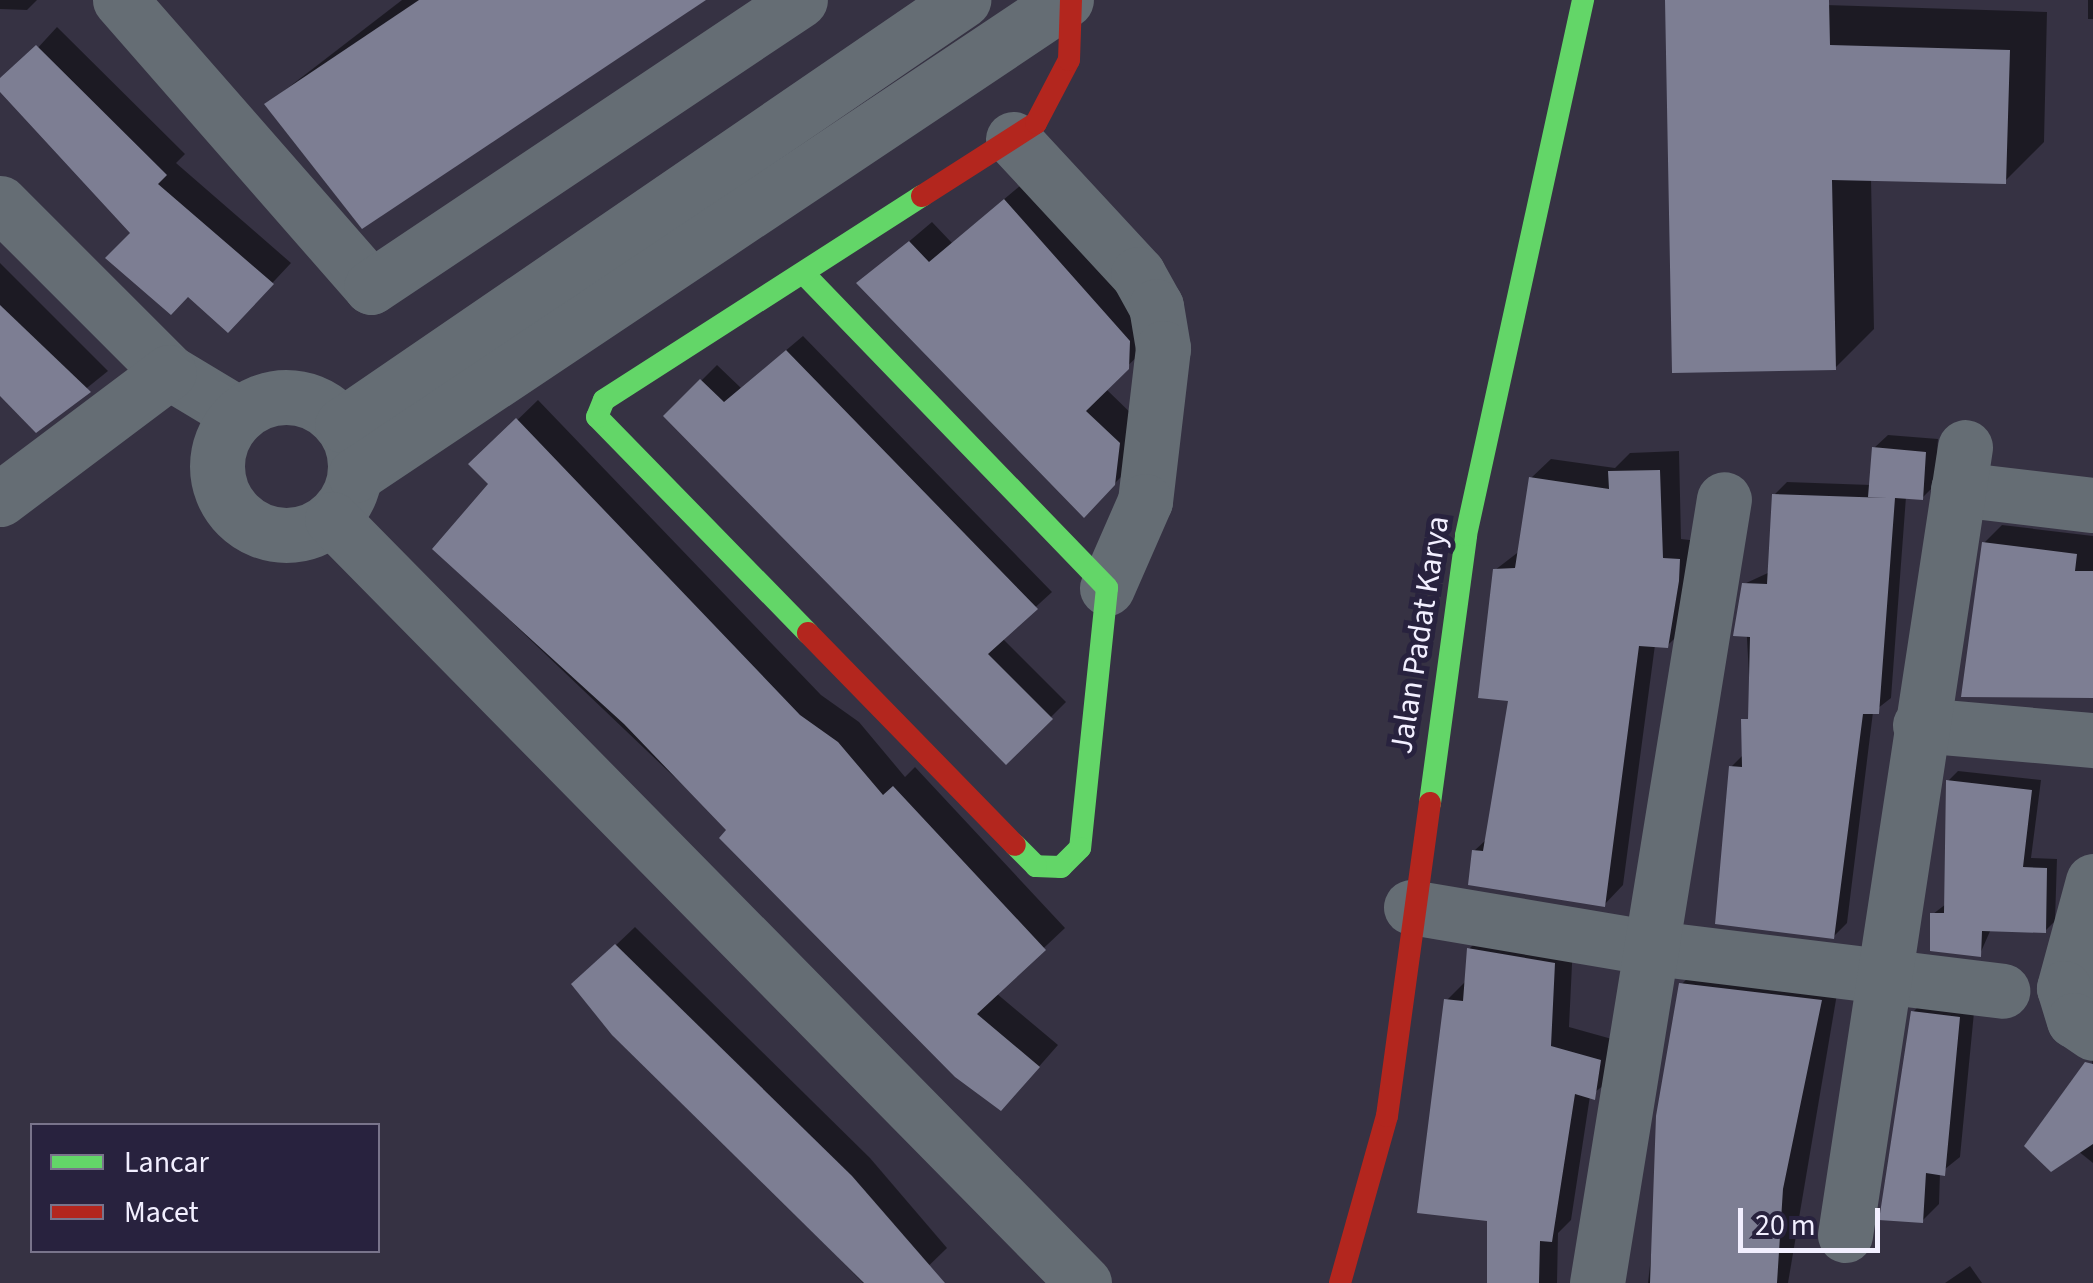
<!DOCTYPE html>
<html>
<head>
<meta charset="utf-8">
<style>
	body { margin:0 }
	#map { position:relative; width:2093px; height:1283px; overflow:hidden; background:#363243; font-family:"Source Sans 3",sans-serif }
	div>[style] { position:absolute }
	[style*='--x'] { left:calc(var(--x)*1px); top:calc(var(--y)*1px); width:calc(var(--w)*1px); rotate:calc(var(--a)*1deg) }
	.shadow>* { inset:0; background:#0007; transform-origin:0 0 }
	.building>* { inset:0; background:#7d7e93 }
	.street>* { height:55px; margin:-27.5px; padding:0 27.5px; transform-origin:27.5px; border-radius:27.5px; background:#656d74 }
	.street>.ring { margin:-27.5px; padding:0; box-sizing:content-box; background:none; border:55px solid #656d74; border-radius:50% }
	.fast>* { height:22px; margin:-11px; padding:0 11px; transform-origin:11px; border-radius:11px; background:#63d668 }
	.jam>* { height:22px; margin:-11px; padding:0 11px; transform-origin:11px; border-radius:11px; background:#b3261e }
	span { translate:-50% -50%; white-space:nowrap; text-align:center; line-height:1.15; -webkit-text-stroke:10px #28223e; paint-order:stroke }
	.street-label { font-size:32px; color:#f2efff }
	.legend { position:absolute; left:30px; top:1123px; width:350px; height:130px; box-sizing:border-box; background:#28223e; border:2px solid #79748b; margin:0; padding:12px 18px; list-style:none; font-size:30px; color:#f2efff }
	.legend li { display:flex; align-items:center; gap:20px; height:50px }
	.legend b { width:50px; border:2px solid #79748b }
	.scale { position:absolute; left:1738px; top:1208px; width:142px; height:45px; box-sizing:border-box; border:5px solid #f2efff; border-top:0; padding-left:12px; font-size:30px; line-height:35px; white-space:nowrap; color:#f2efff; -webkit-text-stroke:8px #28223e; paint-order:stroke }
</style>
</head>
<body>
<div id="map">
	<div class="shadow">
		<i style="clip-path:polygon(0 0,37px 0,27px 10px,0 9px)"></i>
		<i style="clip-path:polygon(402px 0,700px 0,267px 104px)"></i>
		<i style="clip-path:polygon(1667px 0,2047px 12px,2044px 142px,2005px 181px,1871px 178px,1874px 329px,1835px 368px)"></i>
		<i style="left:2088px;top:0;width:5px;height:19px"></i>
		<i style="clip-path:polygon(57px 27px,185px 154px,176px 163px,291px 263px,247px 310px,133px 233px,0 89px)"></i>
		<i style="clip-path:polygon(1027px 180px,1150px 319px,1149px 345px,1105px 388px,1140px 422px,1136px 462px,1084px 514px,860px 283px,932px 222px,952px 243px)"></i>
		<i style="clip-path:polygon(0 263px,108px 371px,36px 429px,0 390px)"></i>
		<i style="clip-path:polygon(803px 336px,1052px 592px,1002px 638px,1066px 702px,1006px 762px,666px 416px,717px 365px,741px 388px)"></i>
		<i style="clip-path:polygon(538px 400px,821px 695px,859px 722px,905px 777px,915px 767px,1065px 928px,996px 993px,1058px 1045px,1021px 1087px,730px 830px,435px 549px,492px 484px,472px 464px)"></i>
		<i style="clip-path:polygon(1888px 435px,1938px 439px,1935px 485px,1922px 498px,1906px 497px,1891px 698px,1873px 712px,1847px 923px,1834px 936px,1731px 767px,1744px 754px,1751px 712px,1744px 584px,1770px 572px,1774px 495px,1787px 482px,1871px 485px,1874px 448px)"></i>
		<i style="clip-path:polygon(1679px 451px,1681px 539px,1698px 541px,1687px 626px,1667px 646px,1655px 645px,1623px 885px,1604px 905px,1474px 851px,1488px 838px,1511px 699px,1495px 570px,1521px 550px,1531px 478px,1551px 459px,1615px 468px,1630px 453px)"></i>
		<i style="clip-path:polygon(2002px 525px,2093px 536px,2093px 696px,1984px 543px)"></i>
		<i style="clip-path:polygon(1958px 771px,2041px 780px,2031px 858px,2057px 859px,2055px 921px,2045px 931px,1991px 929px,1980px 954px,1933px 914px,1946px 904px,1948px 781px)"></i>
		<i style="clip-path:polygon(635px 927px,870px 1158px,947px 1248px,911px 1283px,863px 1283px,575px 984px)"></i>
		<i style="clip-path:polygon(1488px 930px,1573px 944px,1569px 1027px,1619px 1041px,1613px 1078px,1590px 1096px,1571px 1220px,1558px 1233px,1557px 1283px,1489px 1283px,1489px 1219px,1447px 1000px,1467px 980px,1469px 949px)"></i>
		<i style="clip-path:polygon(1700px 965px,1839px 982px,1788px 1283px,1648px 1283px,1682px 984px)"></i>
		<i style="clip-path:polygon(1929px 996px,1975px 1002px,1960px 1157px,1940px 1173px,1939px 1204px,1922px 1221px,1913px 1012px)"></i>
		<i style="clip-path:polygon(2093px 1058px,2093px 1163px,2078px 1151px)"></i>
		<i style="clip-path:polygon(1970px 1266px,1982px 1283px,1945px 1283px)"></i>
	</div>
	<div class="building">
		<i style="clip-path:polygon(419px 0,706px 0,362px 229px,264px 104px)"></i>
		<i style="clip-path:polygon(1665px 0,1829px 0,1830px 45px,2010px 50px,2006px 184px,1832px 180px,1836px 370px,1672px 373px)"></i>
		<i style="clip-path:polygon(36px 45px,167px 175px,158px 184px,274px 284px,228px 333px,188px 297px,171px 315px,105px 258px,130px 233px,0 92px,0 78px)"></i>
		<i style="clip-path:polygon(1004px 199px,1130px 341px,1129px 369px,1086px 411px,1120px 443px,1115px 485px,1084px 518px,856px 283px,909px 241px,929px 262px)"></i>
		<i style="clip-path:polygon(0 305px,91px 392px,36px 433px,0 396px)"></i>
		<i style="clip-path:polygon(786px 350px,1038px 609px,988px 654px,1053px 719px,1006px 765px,663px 416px,700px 379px,724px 402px)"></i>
		<i style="clip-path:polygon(516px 418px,800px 715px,838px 742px,883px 795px,893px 786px,1046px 950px,977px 1014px,1040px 1067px,1001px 1111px,955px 1077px,719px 838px,726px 830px,624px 724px,432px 549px,488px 484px,468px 464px)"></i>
		<i style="clip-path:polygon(1872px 447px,1926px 452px,1923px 500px,1895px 498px,1879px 714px,1863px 714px,1834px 939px,1715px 924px,1729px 766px,1742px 767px,1741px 719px,1748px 719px,1750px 637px,1733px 636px,1742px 583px,1767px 584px,1772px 494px,1888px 498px,1868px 497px)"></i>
		<i style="clip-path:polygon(1660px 470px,1663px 558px,1680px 559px,1679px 581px,1668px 648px,1639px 646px,1605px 907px,1468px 885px,1472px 850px,1483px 851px,1508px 701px,1478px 698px,1493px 569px,1515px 568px,1529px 477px,1609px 489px,1608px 471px)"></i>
		<i style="clip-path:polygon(1982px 542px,2077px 554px,2075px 571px,2093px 571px,2093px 698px,1961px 697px)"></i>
		<i style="clip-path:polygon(1946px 780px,2032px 790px,2023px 867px,2047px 868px,2046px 933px,1982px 931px,1981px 957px,1930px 951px,1930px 913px,1944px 913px)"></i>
		<i style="clip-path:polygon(615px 944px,852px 1176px,945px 1283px,864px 1283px,612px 1035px,571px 984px)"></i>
		<i style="clip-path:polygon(1467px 948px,1555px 963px,1551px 1046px,1601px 1060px,1595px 1100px,1575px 1094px,1552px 1242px,1540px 1241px,1539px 1283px,1487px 1283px,1487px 1221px,1417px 1213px,1444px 999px,1463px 1001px)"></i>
		<i style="clip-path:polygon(1679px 983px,1822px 1000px,1783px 1189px,1777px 1283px,1650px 1283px,1656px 1116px)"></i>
		<i style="clip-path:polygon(1911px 1011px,1960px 1017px,1945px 1176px,1926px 1173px,1923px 1223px,1879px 1220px)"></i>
		<i style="clip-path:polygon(2085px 1062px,2093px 1064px,2093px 1144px,2051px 1172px,2024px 1146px)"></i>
	</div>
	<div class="street">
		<i style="--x:120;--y:0;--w:381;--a:48.8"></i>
		<i style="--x:371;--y:287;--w:516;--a:-33.78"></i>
		<i style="--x:1013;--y:139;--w:184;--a:47.2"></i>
		<i style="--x:1138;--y:274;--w:37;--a:61"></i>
		<i style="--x:1156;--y:306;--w:43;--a:80.5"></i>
		<i style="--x:1163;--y:348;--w:154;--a:96.7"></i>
		<i style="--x:1145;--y:501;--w:95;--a:113.6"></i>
		<i style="--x:0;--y:203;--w:239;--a:45"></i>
		<i style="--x:169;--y:372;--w:82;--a:31"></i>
		<i class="ring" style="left:217px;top:397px;width:83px;height:83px"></i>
		<i style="--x:342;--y:425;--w:753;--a:-34.39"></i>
		<i style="--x:355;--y:475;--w:855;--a:-33.75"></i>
		<i style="--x:1958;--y:489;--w:136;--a:6.8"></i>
		<i style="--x:0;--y:499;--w:211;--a:-36.9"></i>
		<i style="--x:332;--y:519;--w:1072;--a:45.45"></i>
		<i style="--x:1920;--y:725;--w:174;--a:5"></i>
		<i style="--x:2093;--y:881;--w:111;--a:105.2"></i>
		<i style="--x:2064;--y:988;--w:34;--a:73"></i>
		<i style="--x:2074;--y:1020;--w:23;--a:34"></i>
		<i style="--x:1411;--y:907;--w:246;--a:9.6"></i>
		<i style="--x:1654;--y:948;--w:351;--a:7"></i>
		<i style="--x:1845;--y:1235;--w:797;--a:-81.34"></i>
		<i style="--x:1597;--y:1283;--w:794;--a:-80.8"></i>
	</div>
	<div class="fast">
		<i style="--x:807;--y:277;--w:432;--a:46"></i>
		<i style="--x:1107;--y:588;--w:261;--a:95.9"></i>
		<i style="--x:1080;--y:848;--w:27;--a:135"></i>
		<i style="--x:1061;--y:867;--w:25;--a:-178"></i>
		<i style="--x:1036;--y:866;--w:30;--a:-135"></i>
		<i style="--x:808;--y:633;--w:302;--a:-134.3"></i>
		<i style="--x:597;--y:417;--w:18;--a:-68"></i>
		<i style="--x:604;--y:400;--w:378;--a:-32.7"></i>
		<i style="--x:1430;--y:803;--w:270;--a:-82.3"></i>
		<i style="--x:1466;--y:535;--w:548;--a:-77.66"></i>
	</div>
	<div class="jam">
		<i style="--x:922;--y:196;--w:135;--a:-32.6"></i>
		<i style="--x:1036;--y:123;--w:71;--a:-62.4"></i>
		<i style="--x:1069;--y:60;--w:60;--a:-88.1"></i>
		<i style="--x:808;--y:633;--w:296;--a:45.7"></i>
		<i style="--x:1340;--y:1283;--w:173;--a:-74.3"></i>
		<i style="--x:1387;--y:1116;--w:316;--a:-82.2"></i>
	</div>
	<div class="street-label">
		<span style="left:1420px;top:635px;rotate:-81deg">Jalan Padat Karya</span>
	</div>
	<ul class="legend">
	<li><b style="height:12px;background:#63d668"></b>Lancar</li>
	<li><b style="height:12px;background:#b3261e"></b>Macet</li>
	</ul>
	<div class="scale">20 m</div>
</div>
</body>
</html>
